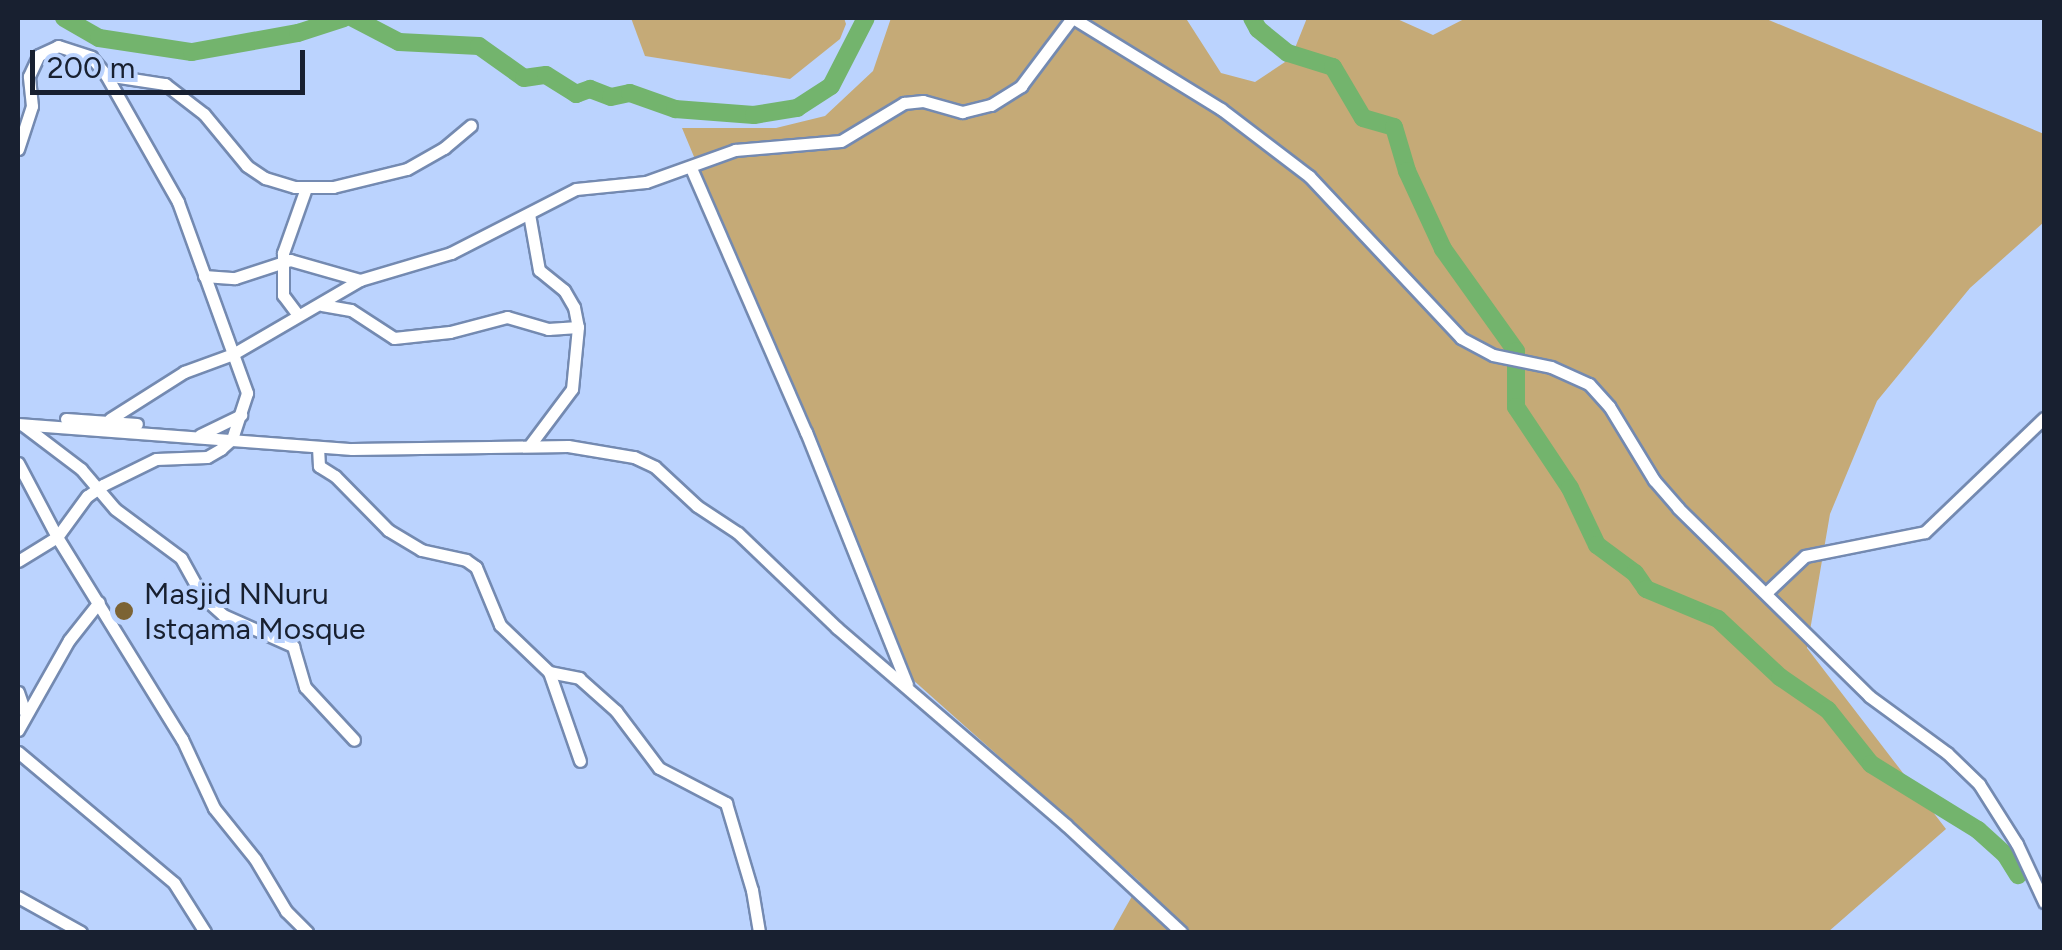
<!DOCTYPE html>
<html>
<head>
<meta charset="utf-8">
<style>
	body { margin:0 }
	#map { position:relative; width:2062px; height:950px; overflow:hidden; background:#bbd3fe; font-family:Figtree,sans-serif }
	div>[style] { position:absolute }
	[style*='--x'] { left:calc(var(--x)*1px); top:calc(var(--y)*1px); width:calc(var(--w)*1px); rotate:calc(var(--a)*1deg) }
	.green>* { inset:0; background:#c5aa77 }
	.river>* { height:18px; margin:-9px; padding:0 9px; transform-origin:9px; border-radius:9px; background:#73b46d }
	.roads { filter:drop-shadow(2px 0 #748ab1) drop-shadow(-2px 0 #748ab1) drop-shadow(0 2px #748ab1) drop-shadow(0 -2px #748ab1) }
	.minor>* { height:11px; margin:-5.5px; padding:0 5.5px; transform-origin:5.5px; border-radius:5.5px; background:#fff }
	.dots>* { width:28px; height:28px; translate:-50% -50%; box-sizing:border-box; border:5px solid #bbd3fe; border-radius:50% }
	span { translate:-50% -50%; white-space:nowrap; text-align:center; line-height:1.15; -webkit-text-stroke:8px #bbd3fe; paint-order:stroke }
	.poi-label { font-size:30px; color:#182030 }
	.left { translate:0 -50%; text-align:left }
	.frame { position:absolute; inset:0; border:20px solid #182030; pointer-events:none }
	.scale { position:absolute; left:30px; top:50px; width:275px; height:45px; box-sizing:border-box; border:5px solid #182030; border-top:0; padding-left:12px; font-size:30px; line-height:35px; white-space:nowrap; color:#182030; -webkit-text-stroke:8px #bbd3fe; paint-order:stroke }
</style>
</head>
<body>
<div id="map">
	<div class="green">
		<i style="clip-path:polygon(631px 18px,844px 18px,846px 24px,840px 39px,790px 79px,645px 56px)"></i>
		<i style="clip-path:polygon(891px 18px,1187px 20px,1221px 73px,1255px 82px,1291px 58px,1307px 18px,1395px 18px,1433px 35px,1466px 18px,1764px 18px,2044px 134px,2044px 222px,1970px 288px,1877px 401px,1830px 514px,1807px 648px,1946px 829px,1828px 932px,1112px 932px,1140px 882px,912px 679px,682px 128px,776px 128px,825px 116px,873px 71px)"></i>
	</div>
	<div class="river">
		<i style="--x:64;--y:18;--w:40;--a:29.7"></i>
		<i style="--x:99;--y:38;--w:94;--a:8.6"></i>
		<i style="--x:192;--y:52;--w:108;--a:-10.2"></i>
		<i style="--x:298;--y:33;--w:48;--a:-18.1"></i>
		<i style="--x:353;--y:18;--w:52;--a:27.6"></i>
		<i style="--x:399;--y:42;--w:80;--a:2.9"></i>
		<i style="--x:479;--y:46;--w:55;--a:35.4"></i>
		<i style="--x:524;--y:78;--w:22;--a:-8"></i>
		<i style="--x:546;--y:75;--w:36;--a:32"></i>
		<i style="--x:576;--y:94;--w:15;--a:-20"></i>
		<i style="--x:590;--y:89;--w:22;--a:21"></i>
		<i style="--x:611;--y:97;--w:19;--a:-12"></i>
		<i style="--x:630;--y:93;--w:48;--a:19.6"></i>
		<i style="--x:675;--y:109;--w:79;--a:4.3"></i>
		<i style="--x:754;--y:115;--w:44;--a:-9.2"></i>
		<i style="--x:797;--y:108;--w:40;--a:-32.9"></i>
		<i style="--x:831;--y:86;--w:76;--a:-62.8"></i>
		<i style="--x:1252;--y:18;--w:13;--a:61"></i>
		<i style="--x:1258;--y:29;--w:38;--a:39"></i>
		<i style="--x:1288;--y:53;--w:47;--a:17.3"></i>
		<i style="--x:1333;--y:67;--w:59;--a:59.5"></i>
		<i style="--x:1363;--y:118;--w:32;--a:16"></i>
		<i style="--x:1394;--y:127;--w:46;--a:73.5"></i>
		<i style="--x:1407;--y:171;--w:86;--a:65.2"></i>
		<i style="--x:1443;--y:249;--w:125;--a:54.4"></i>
		<i style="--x:1516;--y:351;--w:56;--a:90"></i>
		<i style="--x:1516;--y:407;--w:97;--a:56.3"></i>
		<i style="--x:1570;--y:488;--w:63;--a:64.7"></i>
		<i style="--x:1597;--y:545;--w:47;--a:36.4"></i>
		<i style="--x:1635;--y:573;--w:19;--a:55"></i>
		<i style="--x:1646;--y:589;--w:78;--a:22.6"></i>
		<i style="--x:1718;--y:619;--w:85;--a:43.1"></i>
		<i style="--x:1780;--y:677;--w:58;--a:34.5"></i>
		<i style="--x:1828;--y:710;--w:69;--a:51.5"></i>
		<i style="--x:1871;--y:764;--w:126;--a:31.7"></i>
		<i style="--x:1978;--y:830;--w:36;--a:42"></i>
		<i style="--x:2005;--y:854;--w:25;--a:58"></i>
	</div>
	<div class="roads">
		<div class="minor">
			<i style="--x:1073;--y:18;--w:174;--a:31.6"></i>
			<i style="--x:1221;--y:109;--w:111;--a:37.3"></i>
			<i style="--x:1309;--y:176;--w:222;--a:46.8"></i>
			<i style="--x:1461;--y:338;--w:36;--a:28"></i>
			<i style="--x:1493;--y:355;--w:59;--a:11.7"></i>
			<i style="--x:1551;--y:367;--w:42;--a:24.1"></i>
			<i style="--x:1589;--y:384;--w:30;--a:48"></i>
			<i style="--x:1609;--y:406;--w:87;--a:58.7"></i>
			<i style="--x:1654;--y:480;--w:37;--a:49"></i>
			<i style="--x:1678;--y:508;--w:268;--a:44.5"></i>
			<i style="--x:1869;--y:696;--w:97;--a:36.2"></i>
			<i style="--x:1947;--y:753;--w:45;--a:44.1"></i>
			<i style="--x:1979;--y:784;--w:71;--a:57.7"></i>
			<i style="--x:2017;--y:844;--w:64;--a:65"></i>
			<i style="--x:106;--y:75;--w:60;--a:8.7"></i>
			<i style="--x:165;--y:84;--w:49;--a:37.6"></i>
			<i style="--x:204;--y:114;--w:67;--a:50.4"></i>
			<i style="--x:247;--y:166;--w:22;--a:34"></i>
			<i style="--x:265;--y:178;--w:31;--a:17"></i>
			<i style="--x:295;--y:187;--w:38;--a:0"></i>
			<i style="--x:333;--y:187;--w:76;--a:-13.7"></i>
			<i style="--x:407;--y:169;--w:43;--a:-29.6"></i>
			<i style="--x:444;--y:148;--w:35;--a:-40"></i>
			<i style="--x:18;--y:149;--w:45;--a:-72"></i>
			<i style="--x:32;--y:106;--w:30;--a:-96"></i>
			<i style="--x:29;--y:76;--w:23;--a:-65"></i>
			<i style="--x:39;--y:55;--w:21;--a:-25"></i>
			<i style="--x:58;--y:46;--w:35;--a:18"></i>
			<i style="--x:91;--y:57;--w:23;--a:50"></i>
			<i style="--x:106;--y:75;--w:146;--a:60.4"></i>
			<i style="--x:178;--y:202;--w:203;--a:70.1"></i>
			<i style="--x:247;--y:393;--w:48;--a:108.1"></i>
			<i style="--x:232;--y:439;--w:15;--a:138"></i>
			<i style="--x:221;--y:449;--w:16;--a:150"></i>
			<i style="--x:207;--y:457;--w:51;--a:177.8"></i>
			<i style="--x:156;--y:459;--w:59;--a:153.9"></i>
			<i style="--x:103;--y:485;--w:19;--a:145"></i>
			<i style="--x:87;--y:496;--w:51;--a:126.2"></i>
			<i style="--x:57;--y:537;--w:46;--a:148.4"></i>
			<i style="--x:691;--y:168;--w:288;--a:66.5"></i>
			<i style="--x:806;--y:432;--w:272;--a:68.2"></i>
			<i style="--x:529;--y:214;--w:57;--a:79.9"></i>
			<i style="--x:539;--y:270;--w:32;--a:39"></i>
			<i style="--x:564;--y:290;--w:20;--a:60"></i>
			<i style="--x:574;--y:307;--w:20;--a:79"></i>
			<i style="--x:578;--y:327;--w:62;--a:95.5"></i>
			<i style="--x:572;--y:389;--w:70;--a:126.9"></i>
			<i style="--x:204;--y:276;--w:31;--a:4"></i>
			<i style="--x:235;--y:278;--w:58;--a:-18.1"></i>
			<i style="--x:290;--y:260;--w:73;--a:15.9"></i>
			<i style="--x:322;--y:305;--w:29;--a:10"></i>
			<i style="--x:351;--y:310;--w:51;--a:33.1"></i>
			<i style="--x:394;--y:338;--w:56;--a:-6.1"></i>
			<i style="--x:450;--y:332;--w:59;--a:-14.7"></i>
			<i style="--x:507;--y:317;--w:43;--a:16.3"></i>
			<i style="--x:548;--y:329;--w:30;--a:-4"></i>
			<i style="--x:298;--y:315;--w:25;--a:-127"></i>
			<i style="--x:283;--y:295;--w:42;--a:-90"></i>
			<i style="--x:283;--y:253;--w:69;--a:-70.5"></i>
			<i style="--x:66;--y:419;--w:71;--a:4"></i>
			<i style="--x:110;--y:419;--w:88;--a:-32.4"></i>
			<i style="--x:184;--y:372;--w:52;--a:-20.2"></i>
			<i style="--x:233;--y:354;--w:147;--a:-30.2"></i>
			<i style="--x:360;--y:280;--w:95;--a:-16.5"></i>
			<i style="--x:451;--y:253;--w:140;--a:-27.1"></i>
			<i style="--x:576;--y:189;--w:70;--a:-5.7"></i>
			<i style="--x:646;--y:182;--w:95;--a:-19.8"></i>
			<i style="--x:735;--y:150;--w:106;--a:-4.9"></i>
			<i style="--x:841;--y:141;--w:74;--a:-31.1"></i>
			<i style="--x:904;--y:103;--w:19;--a:-6"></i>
			<i style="--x:923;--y:101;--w:41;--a:15.8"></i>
			<i style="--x:962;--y:112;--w:30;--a:-14"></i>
			<i style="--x:991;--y:105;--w:36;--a:-32"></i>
			<i style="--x:1021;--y:86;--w:85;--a:-53.1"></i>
			<i style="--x:18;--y:424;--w:335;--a:4.3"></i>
			<i style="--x:352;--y:449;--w:216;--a:-0.8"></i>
			<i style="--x:568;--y:446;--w:67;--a:9.5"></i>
			<i style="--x:634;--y:457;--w:23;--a:25"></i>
			<i style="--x:655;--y:467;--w:57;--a:42.9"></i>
			<i style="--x:697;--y:506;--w:49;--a:33.4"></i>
			<i style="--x:738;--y:533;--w:137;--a:43.8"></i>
			<i style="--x:837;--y:628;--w:302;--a:40.7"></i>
			<i style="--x:1066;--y:825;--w:157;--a:42.9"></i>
			<i style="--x:23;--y:425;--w:73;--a:37.2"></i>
			<i style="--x:81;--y:469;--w:52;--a:49.6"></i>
			<i style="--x:115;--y:509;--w:82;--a:36.6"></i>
			<i style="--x:181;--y:558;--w:43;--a:61.1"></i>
			<i style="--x:202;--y:596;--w:28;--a:42"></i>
			<i style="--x:223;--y:615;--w:77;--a:23.9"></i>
			<i style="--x:293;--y:646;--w:43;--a:73.7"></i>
			<i style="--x:305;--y:687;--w:72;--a:47.2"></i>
			<i style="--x:200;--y:435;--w:46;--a:-26"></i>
			<i style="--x:318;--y:447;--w:19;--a:87"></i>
			<i style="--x:319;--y:466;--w:19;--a:32"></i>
			<i style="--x:335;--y:476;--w:76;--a:45.5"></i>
			<i style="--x:388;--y:530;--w:39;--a:31"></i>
			<i style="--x:421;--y:550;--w:46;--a:12.5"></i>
			<i style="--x:466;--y:560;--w:12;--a:35"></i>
			<i style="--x:476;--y:567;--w:63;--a:67.5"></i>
			<i style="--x:500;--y:625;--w:68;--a:43.8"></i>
			<i style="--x:549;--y:672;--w:94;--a:70.8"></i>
			<i style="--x:18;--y:463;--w:84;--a:62.2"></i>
			<i style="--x:57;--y:537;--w:238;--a:58.3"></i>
			<i style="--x:182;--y:739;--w:76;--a:65.1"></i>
			<i style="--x:214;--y:808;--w:65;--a:51.2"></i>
			<i style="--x:255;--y:859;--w:61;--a:59.2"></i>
			<i style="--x:286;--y:911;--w:30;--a:45"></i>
			<i style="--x:1767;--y:592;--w:52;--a:-43.5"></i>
			<i style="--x:1805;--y:556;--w:122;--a:-11.3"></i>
			<i style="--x:1925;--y:532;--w:165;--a:-43.8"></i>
			<i style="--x:549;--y:672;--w:31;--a:11"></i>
			<i style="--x:579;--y:678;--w:50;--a:41.7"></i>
			<i style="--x:616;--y:711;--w:71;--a:53"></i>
			<i style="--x:659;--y:768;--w:76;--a:27.6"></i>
			<i style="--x:726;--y:803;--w:91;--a:73.4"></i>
			<i style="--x:752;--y:890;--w:43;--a:80.5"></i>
			<i style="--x:18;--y:692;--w:24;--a:71"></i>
			<i style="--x:18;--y:730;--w:103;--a:-60.5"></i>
			<i style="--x:69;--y:640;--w:48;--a:-51.7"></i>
			<i style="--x:18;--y:752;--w:204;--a:40"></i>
			<i style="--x:174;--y:883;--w:58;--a:57.7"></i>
			<i style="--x:18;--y:897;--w:72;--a:29.1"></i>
		</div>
	</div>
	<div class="dots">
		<i style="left:124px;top:611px;background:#7c6334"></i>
	</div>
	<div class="poi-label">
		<span class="left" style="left:144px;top:611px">Masjid NNuru<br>Istqama Mosque</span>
	</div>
	<div class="frame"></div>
	<div class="scale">200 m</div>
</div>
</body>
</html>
